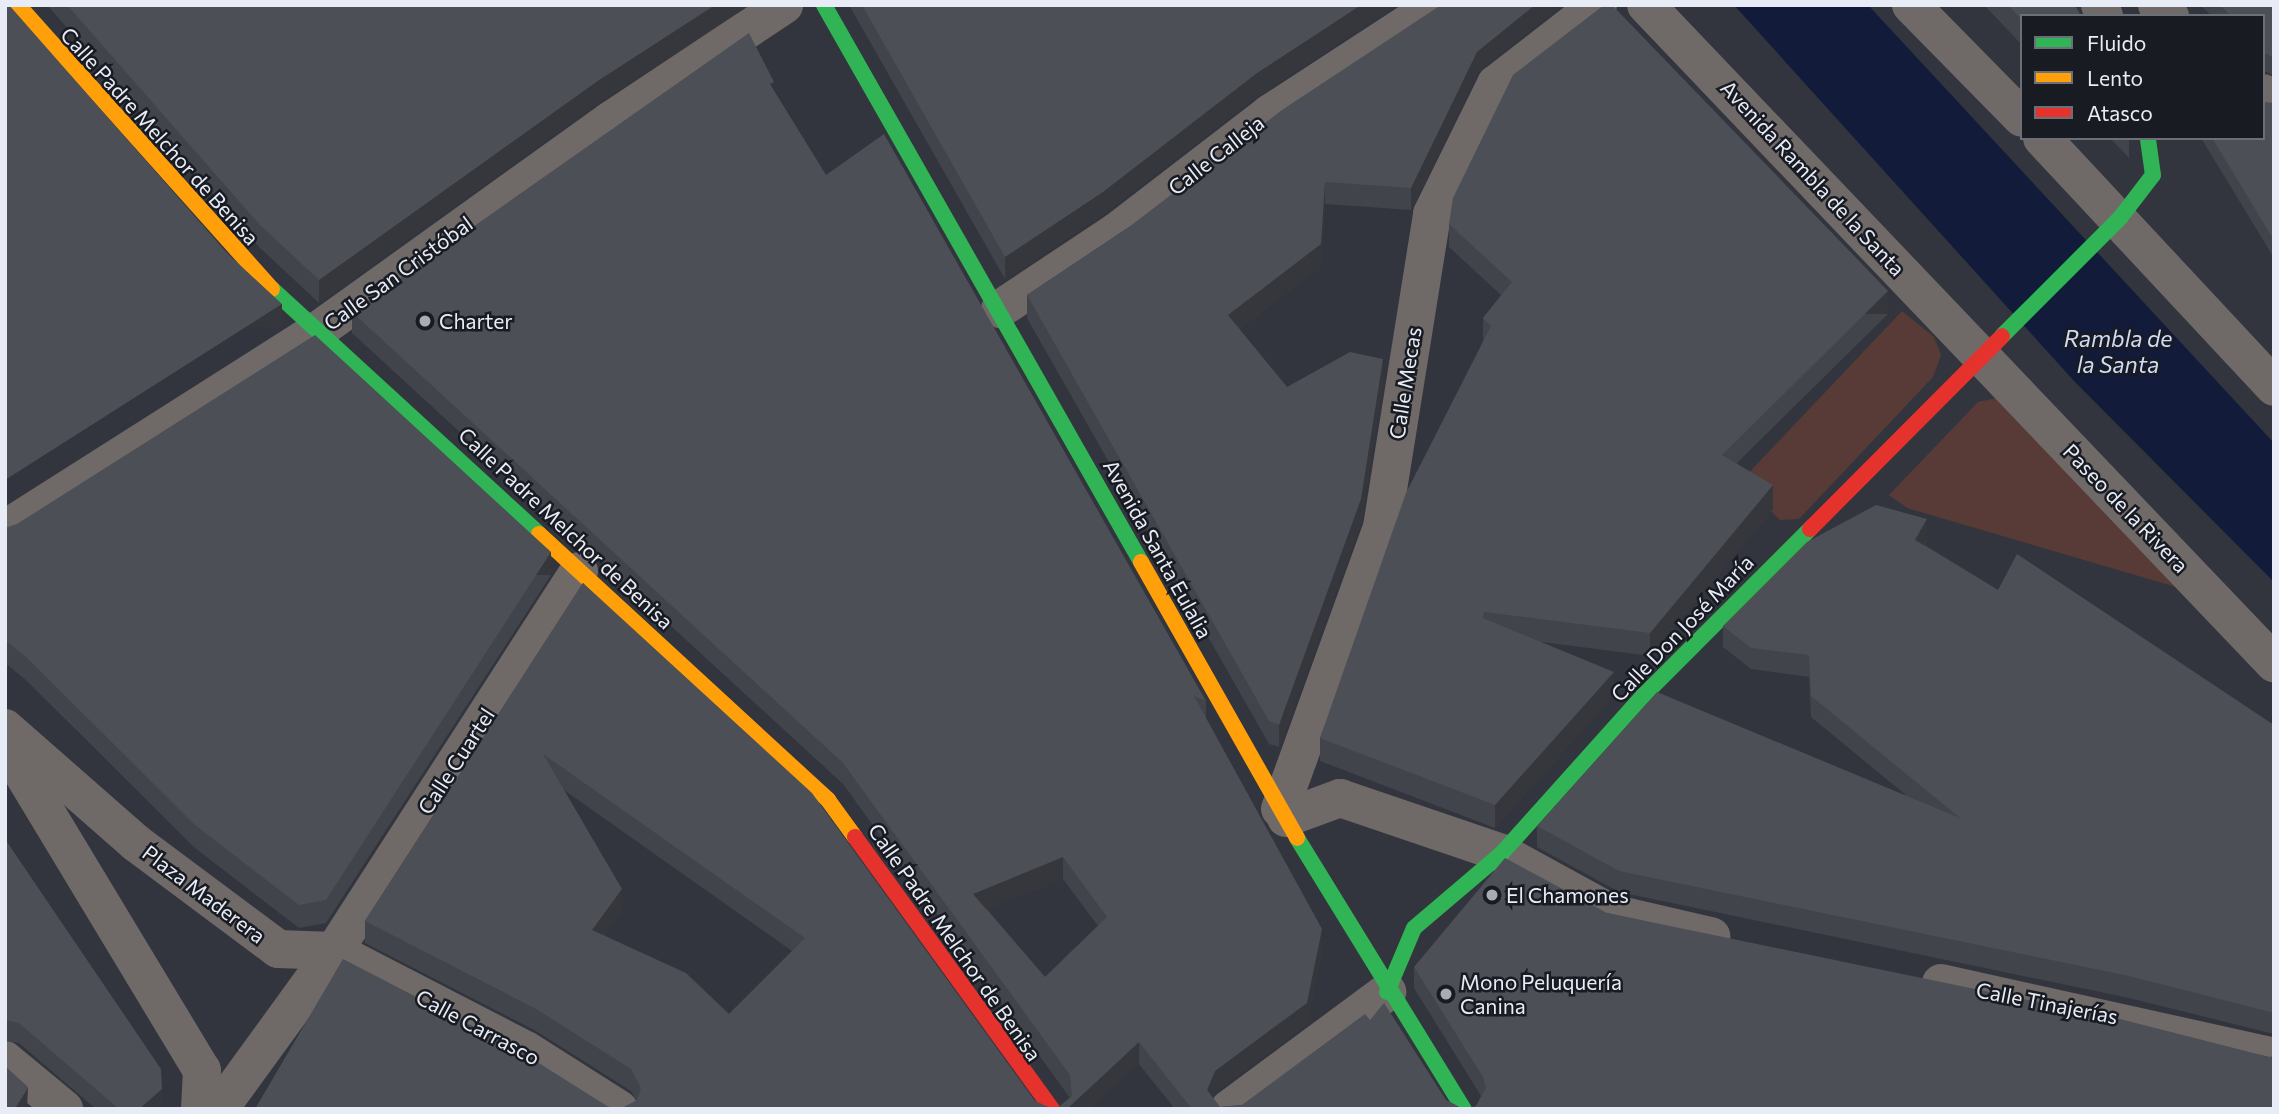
<!DOCTYPE html>
<html>
<head>
<meta charset="utf-8">
<style>
	body { margin:0 }
	#map { position:relative; width:2279px; height:1114px; overflow:hidden; background:#32353d; font-family:Commissioner,sans-serif }
	div>[style] { position:absolute }
	[style*='--x'] { left:calc(var(--x)*1px); top:calc(var(--y)*1px); width:calc(var(--w)*1px); rotate:calc(var(--a)*1deg) }
	.green>* { inset:0; background:#583b36 }
	.water>* { inset:0; background:#121b3a }
	.street>* { height:38px; margin:-19px; padding:0 19px; transform-origin:19px; border-radius:19px; background:#6f6968 }
	.fast>* { height:16px; margin:-8px; padding:0 8px; transform-origin:8px; border-radius:8px; background:#30b455 }
	.slow>* { height:16px; margin:-8px; padding:0 8px; transform-origin:8px; border-radius:8px; background:#ff9f0a }
	.jam>* { height:16px; margin:-8px; padding:0 8px; transform-origin:8px; border-radius:8px; background:#e5322d }
	.wall>* { inset:0; background:#41444a }
	.shaded-wall>* { inset:0; background:#35373c; transform-origin:0 0 }
	.building>* { inset:0; background:#4c4f56 }
	.dots>* { width:19px; height:19px; translate:-50% -50%; box-sizing:border-box; border:4px solid #181b22; border-radius:50% }
	span { translate:-50% -50%; white-space:nowrap; text-align:center; line-height:1.15; -webkit-text-stroke:5px #181b22; paint-order:stroke }
	.street-label { font-size:21px; color:#e8ecf6 }
	.poi-label { font-size:21px; color:#e8ecf6 }
	.left { translate:0 -50%; text-align:left }
	.water-label { font-size:23px; color:#d1dbf6; font-style:italic }
	.frame { position:absolute; inset:0; border:7px solid #e8ecf6; pointer-events:none }
	.legend { position:absolute; left:2020px; top:14px; width:245px; height:126px; box-sizing:border-box; background:#181b22; border:2px solid #6b6f77; margin:0; padding:9px 12px; list-style:none; font-size:21px; color:#e8ecf6 }
	.legend li { display:flex; align-items:center; gap:14px; height:35px }
	.legend b { width:35px; border:2px solid #6b6f77 }
</style>
</head>
<body>
<div id="map">
	<div class="green">
		<i style="clip-path:polygon(1902px 311px,1934px 337px,1941px 355px,1933px 377px,1799px 519px,1780px 520px,1741px 481px)"></i>
		<i style="clip-path:polygon(2002px 397px,2176px 587px,1907px 508px,1889px 495px,1978px 402px)"></i>
	</div>
	<div class="water">
		<i style="clip-path:polygon(1734px 5px,1868px 5px,2274px 443px,2274px 582px,2074px 381px)"></i>
	</div>
	<div class="street">
		<i style="--x:1646;--y:5;--w:910;--a:46.34"></i>
		<i style="--x:1911;--y:5;--w:158;--a:45.5"></i>
		<i style="--x:2100;--y:5;--w:12;--a:70"></i>
		<i style="--x:2157;--y:5;--w:17;--a:40"></i>
		<i style="--x:2263;--y:93;--w:14;--a:39"></i>
		<i style="--x:2042;--y:138;--w:340;--a:47"></i>
		<i style="--x:1000;--y:309;--w:139;--a:-33.6"></i>
		<i style="--x:1116;--y:232;--w:193;--a:-37.6"></i>
		<i style="--x:1269;--y:114;--w:199;--a:-33.1"></i>
		<i style="--x:5;--y:529;--w:373;--a:-32.4"></i>
		<i style="--x:320;--y:329;--w:358;--a:-35.7"></i>
		<i style="--x:611;--y:120;--w:208;--a:-33.6"></i>
		<i style="--x:579;--y:571;--w:452;--a:122.8"></i>
		<i style="--x:334;--y:951;--w:216;--a:27.3"></i>
		<i style="--x:526;--y:1050;--w:110;--a:32.4"></i>
		<i style="--x:5;--y:728;--w:174;--a:41.3"></i>
		<i style="--x:136;--y:843;--w:177;--a:36.7"></i>
		<i style="--x:278;--y:949;--w:56;--a:2"></i>
		<i style="--x:334;--y:951;--w:195;--a:126"></i>
		<i style="--x:5;--y:744;--w:381;--a:58.9"></i>
		<i style="--x:202;--y:1070;--w:39;--a:93"></i>
		<i style="--x:1280;--y:809;--w:300;--a:-70.1"></i>
		<i style="--x:1382;--y:527;--w:317;--a:-80.9"></i>
		<i style="--x:1432;--y:214;--w:145;--a:-63.8"></i>
		<i style="--x:1496;--y:84;--w:129;--a:-37.8"></i>
		<i style="--x:1286;--y:818;--w:58;--a:-20.3"></i>
		<i style="--x:1340;--y:798;--w:171;--a:18.8"></i>
		<i style="--x:1502;--y:853;--w:124;--a:28.8"></i>
		<i style="--x:1611;--y:913;--w:103;--a:13"></i>
		<i style="--x:1941;--y:983;--w:341;--a:12.5"></i>
		<i style="--x:5;--y:1060;--w:77;--a:39.7"></i>
		<i style="--x:1229;--y:1109;--w:197;--a:-36.5"></i>
	</div>
	<div class="fast">
		<i style="--x:824;--y:5;--w:641;--a:60.35"></i>
		<i style="--x:272;--y:289;--w:362;--a:42.5"></i>
		<i style="--x:2002;--y:336;--w:167;--a:-45"></i>
		<i style="--x:2120;--y:218;--w:54;--a:-52.5"></i>
		<i style="--x:2153;--y:175;--w:37;--a:-98"></i>
		<i style="--x:1297;--y:838;--w:318;--a:58.4"></i>
		<i style="--x:1387;--y:992;--w:69;--a:-67.1"></i>
		<i style="--x:1414;--y:928;--w:116;--a:-40.4"></i>
		<i style="--x:1502;--y:853;--w:211;--a:-48.1"></i>
		<i style="--x:1643;--y:696;--w:236;--a:-45"></i>
	</div>
	<div class="slow">
		<i style="--x:18;--y:5;--w:381;--a:48.2"></i>
		<i style="--x:539;--y:534;--w:393;--a:42.6"></i>
		<i style="--x:828;--y:800;--w:46;--a:53.9"></i>
		<i style="--x:1141;--y:562;--w:317;--a:60.5"></i>
	</div>
	<div class="jam">
		<i style="--x:1810;--y:529;--w:272;--a:-45.1"></i>
		<i style="--x:855;--y:837;--w:336;--a:54.1"></i>
	</div>
	<div class="wall">
		<i style="clip-path:polygon(47px 5px,750px 5px,599px 102px,319px 303px,259px 247px)"></i>
		<i style="clip-path:polygon(849px 5px,1396px 5px,1257px 96px,1103px 214px,1005px 279px)"></i>
		<i style="clip-path:polygon(1984px 5px,2075px 5px,2022px 16px,2022px 45px)"></i>
		<i style="clip-path:polygon(2200px 5px,2274px 5px,2274px 76px,2267px 72px,2263px 72px,2263px 16px,2212px 16px)"></i>
		<i style="clip-path:polygon(1477px 74px,1411px 210px,1325px 204px,1321px 267px,1239px 329px,1287px 387px,1383px 382px,1361px 522px,1279px 747px,1269px 744px,1027px 318px,1027px 295px,1129px 227px)"></i>
		<i style="clip-path:polygon(evenodd,774px 92px,826px 175px,1206px 701px,1206px 719px,1322px 950px,1307px 1024px,1215px 1092px,1213px 1098px,1220px 1107px,1242px 1105px,1370px 1020px,1446px 1100px,1463px 1109px,1175px 1109px,1139px 1064px,1070px 1098px,843px 784px,352px 333px,352px 312px,774px 92px,1063px 879px,1098px 926px,1045px 977px,987px 909px,1063px 879px)"></i>
		<i style="clip-path:polygon(2274px 103px,2274px 258px,2201px 138px,2263px 138px)"></i>
		<i style="clip-path:polygon(2110px 138px,2129px 138px,2129px 158px)"></i>
		<i style="clip-path:polygon(1449px 224px,1888px 314px,1737px 463px,1773px 509px,1650px 656px,1542px 642px,1614px 695px,1495px 828px,1320px 761px,1320px 738px,1483px 341px,1483px 318px,1501px 295px,1449px 247px)"></i>
		<i style="clip-path:polygon(5px 528px,551px 575px,326px 923px,299px 928px,195px 848px,27px 681px,5px 663px)"></i>
		<i style="clip-path:polygon(1927px 540px,1925px 545px,1998px 590px,2274px 725px,2274px 1034px,2129px 998px,1619px 892px,1537px 847px,1537px 826px,1907px 796px,1811px 717px,1809px 677px,1751px 669px,1723px 647px,1723px 626px)"></i>
		<i style="clip-path:polygon(evenodd,583px 583px,1035px 1101px,636px 1100px,631px 1091px,536px 1031px,365px 943px,365px 921px,583px 583px,564px 790px,792px 951px,729px 1014px,604px 935px,622px 910px,564px 790px)"></i>
		<i style="clip-path:polygon(5px 839px,162px 1109px,96px 1109px,19px 1043px,5px 1041px)"></i>
		<i style="clip-path:polygon(1607px 913px,2269px 1057px,2274px 1109px,1476px 1106px,1481px 1096px,1414px 988px,1414px 967px)"></i>
	</div>
	<div class="shaded-wall">
		<i style="clip-path:polygon(715px 5px,750px 5px,599px 102px,319px 303px,319px 280px,599px 80px)"></i>
		<i style="clip-path:polygon(1361px 5px,1396px 5px,1257px 96px,1103px 214px,1005px 279px,1005px 257px,1257px 73px)"></i>
		<i style="clip-path:polygon(1535px 5px,1562px 5px,1477px 74px,1411px 210px,1411px 188px,1477px 52px)"></i>
		<i style="clip-path:polygon(1325px 182px,1325px 204px,1321px 267px,1228px 337px,1228px 315px)"></i>
		<i style="left:1888px;top:291px;width:23px;height:233px;rotate:90deg"></i>
		<i style="left:282px;top:304px;width:23px;height:328px;rotate:90deg"></i>
		<i style="clip-path:polygon(1383px 359px,1383px 382px,1361px 522px,1279px 747px,1279px 725px)"></i>
		<i style="clip-path:polygon(1773px 485px,1773px 509px,1650px 656px,1650px 633px)"></i>
		<i style="clip-path:polygon(1927px 519px,1927px 540px,1915px 561px,1915px 540px)"></i>
		<i style="left:551px;top:552px;width:23px;height:414px;rotate:90deg"></i>
		<i style="clip-path:polygon(1614px 672px,1614px 695px,1495px 828px,1495px 805px)"></i>
		<i style="clip-path:polygon(1063px 857px,1063px 879px,973px 915px,973px 894px)"></i>
		<i style="clip-path:polygon(622px 889px,622px 910px,592px 951px,592px 930px)"></i>
		<i style="clip-path:polygon(1322px 929px,1322px 950px,1307px 1024px,1215px 1092px,1208px 1109px,1207px 1090px,1215px 1071px)"></i>
		<i style="clip-path:polygon(1139px 1042px,1139px 1064px,1090px 1109px,1067px 1109px)"></i>
		<i style="clip-path:polygon(28px 1087px,27px 1109px,15px 1109px)"></i>
		<i style="clip-path:polygon(162px 1089px,162px 1109px,139px 1109px)"></i>
	</div>
	<div class="building">
		<i style="clip-path:polygon(5px 5px,9px 5px,227px 253px,282px 304px,5px 480px)"></i>
		<i style="clip-path:polygon(67px 5px,715px 5px,599px 80px,319px 280px,259px 224px)"></i>
		<i style="clip-path:polygon(862px 5px,1361px 5px,1257px 73px,1103px 192px,1005px 257px)"></i>
		<i style="clip-path:polygon(1441px 5px,1535px 5px,1477px 52px,1411px 188px,1325px 182px,1321px 244px,1228px 315px,1287px 387px,1350px 352px,1383px 359px,1361px 499px,1279px 725px,1269px 721px,1027px 295px,1129px 227px,1282px 110px)"></i>
		<i style="clip-path:polygon(1604px 5px,1612px 5px,1888px 291px,1722px 455px,1773px 485px,1650px 633px,1484px 612px,1483px 618px,1614px 672px,1495px 805px,1320px 738px,1406px 493px,1491px 326px,1483px 318px,1512px 282px,1449px 224px,1453px 198px,1513px 75px)"></i>
		<i style="clip-path:polygon(2008px 5px,2075px 5px,2081px 16px,2022px 16px,2022px 20px)"></i>
		<i style="clip-path:polygon(2220px 5px,2274px 5px,2274px 58px,2267px 54px,2263px 54px,2263px 16px,2231px 16px)"></i>
		<i style="clip-path:polygon(evenodd,749px 33px,774px 82px,770px 84px,826px 175px,884px 134px,1206px 701px,1194px 696px,1322px 929px,1307px 1003px,1215px 1071px,1207px 1090px,1220px 1107px,1242px 1105px,1365px 1014px,1370px 1020px,1384px 1003px,1446px 1100px,1463px 1109px,1192px 1109px,1139px 1042px,1067px 1109px,1056px 1109px,1072px 1096px,1070px 1075px,843px 763px,352px 312px,749px 33px,1063px 857px,1107px 917px,1045px 977px,973px 894px,1063px 857px)"></i>
		<i style="clip-path:polygon(2263px 102px,2274px 103px,2274px 240px,2212px 138px,2263px 138px)"></i>
		<i style="clip-path:polygon(315px 335px,551px 552px,326px 900px,299px 905px,195px 825px,27px 658px,5px 640px,5px 528px,17px 524px)"></i>
		<i style="clip-path:polygon(1876px 505px,1927px 519px,1915px 540px,1998px 590px,2017px 554px,2274px 725px,2274px 1013px,2129px 976px,1619px 871px,1537px 826px,1657px 692px,1960px 818px,1811px 696px,1809px 655px,1751px 648px,1723px 626px,1807px 542px)"></i>
		<i style="clip-path:polygon(evenodd,583px 583px,812px 793px,1035px 1101px,1053px 1109px,620px 1109px,637px 1100px,641px 1088px,631px 1069px,536px 1009px,365px 921px,583px 583px,543px 754px,805px 938px,729px 1014px,686px 973px,592px 930px,622px 889px,543px 754px)"></i>
		<i style="clip-path:polygon(5px 839px,161px 1069px,162px 1089px,139px 1109px,119px 1109px,19px 1023px,5px 1020px)"></i>
		<i style="clip-path:polygon(1505px 858px,1607px 913px,2120px 1019px,2269px 1057px,2274px 1056px,2274px 1109px,1467px 1109px,1476px 1106px,1486px 1088px,1483px 1077px,1414px 967px)"></i>
		<i style="clip-path:polygon(343px 959px,515px 1048px,607px 1106px,616px 1109px,255px 1109px)"></i>
		<i style="clip-path:polygon(5px 1066px,28px 1087px,15px 1109px,5px 1109px)"></i>
	</div>
	<div class="dots">
		<i style="left:425px;top:321px;background:#a8acb5"></i>
		<i style="left:1492px;top:895px;background:#a8acb5"></i>
		<i style="left:1446px;top:994px;background:#a8acb5"></i>
	</div>
	<div class="street-label">
		<span style="left:160px;top:136px;rotate:48deg">Calle Padre Melchor de Benisa</span>
		<span style="left:1216px;top:155px;rotate:-38deg">Calle Calleja</span>
		<span style="left:1813px;top:178px;rotate:47deg">Avenida Rambla de la Santa</span>
		<span style="left:398px;top:273px;rotate:-36deg">Calle San Cristóbal</span>
		<span style="left:1405px;top:383px;rotate:-81deg">Calle Mecas</span>
		<span style="left:2126px;top:508px;rotate:46deg">Paseo de la Rivera</span>
		<span style="left:566px;top:528px;rotate:43deg">Calle Padre Melchor de Benisa</span>
		<span style="left:1158px;top:549px;rotate:61deg">Avenida Santa Eulalia</span>
		<span style="left:1682px;top:628px;rotate:-46deg">Calle Don José María</span>
		<span style="left:456px;top:761px;rotate:-57deg">Calle Cuartel</span>
		<span style="left:204px;top:894px;rotate:37deg">Plaza Maderera</span>
		<span style="left:955px;top:942px;rotate:55deg">Calle Padre Melchor de Benisa</span>
		<span style="left:2047px;top:1003px;rotate:11deg">Calle Tinajerías</span>
		<span style="left:478px;top:1027px;rotate:28deg">Calle Carrasco</span>
	</div>
	<div class="poi-label">
		<span class="left" style="left:439px;top:321px">Charter</span>
		<span class="left" style="left:1506px;top:895px">El Chamones</span>
		<span class="left" style="left:1460px;top:994px">Mono Peluquería<br>Canina</span>
	</div>
	<div class="water-label">
		<span style="left:2118px;top:351px">Rambla de<br>la Santa</span>
	</div>
	<div class="frame"></div>
	<ul class="legend">
	<li><b style="height:9px;background:#30b455"></b>Fluido</li>
	<li><b style="height:9px;background:#ff9f0a"></b>Lento</li>
	<li><b style="height:9px;background:#e5322d"></b>Atasco</li>
	</ul>
</div>
</body>
</html>
